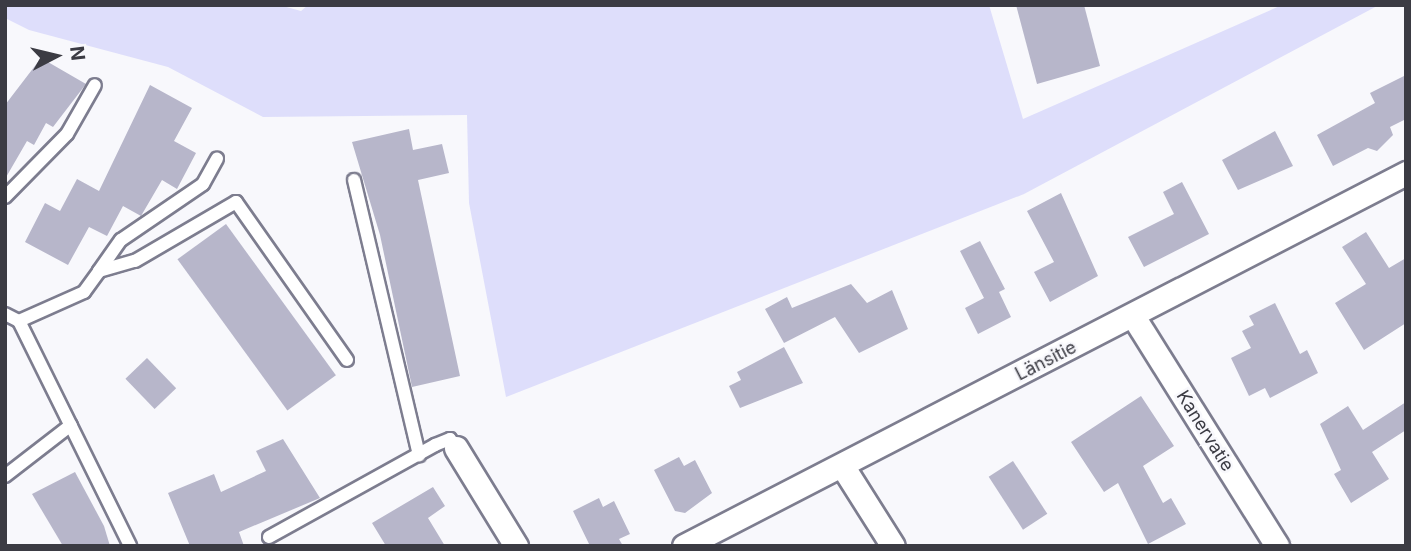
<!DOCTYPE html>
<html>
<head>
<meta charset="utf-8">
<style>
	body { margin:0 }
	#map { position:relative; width:1411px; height:551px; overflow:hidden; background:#f8f8fc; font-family:Inter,sans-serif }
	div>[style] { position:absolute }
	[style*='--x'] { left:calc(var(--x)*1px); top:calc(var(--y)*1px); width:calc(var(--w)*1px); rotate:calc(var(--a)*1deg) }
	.green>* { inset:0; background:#dedefb }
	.building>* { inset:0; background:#b7b6ca; transform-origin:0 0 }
	.roads { filter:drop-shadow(2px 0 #7d7d8f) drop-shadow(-2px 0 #7d7d8f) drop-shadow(0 2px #7d7d8f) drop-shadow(0 -2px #7d7d8f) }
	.service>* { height:12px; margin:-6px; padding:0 6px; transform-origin:6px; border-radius:6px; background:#fff }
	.minor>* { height:23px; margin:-11.5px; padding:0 11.5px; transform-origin:11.5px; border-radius:11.5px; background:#fff }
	span { translate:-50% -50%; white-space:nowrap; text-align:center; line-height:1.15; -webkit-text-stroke:5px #f8f8fc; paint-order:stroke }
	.street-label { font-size:18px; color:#3b3b43 }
	.frame { position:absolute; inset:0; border:7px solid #3b3b43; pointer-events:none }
	.north { position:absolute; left:21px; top:21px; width:70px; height:70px; -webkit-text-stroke:5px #f8f8fc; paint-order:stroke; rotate:83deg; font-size:19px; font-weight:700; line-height:28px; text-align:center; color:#3b3b43 }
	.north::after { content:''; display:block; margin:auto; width:24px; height:32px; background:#3b3b43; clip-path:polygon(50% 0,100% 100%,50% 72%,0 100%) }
</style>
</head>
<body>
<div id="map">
	<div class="green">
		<i style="clip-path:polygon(5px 5px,279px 5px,301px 11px,308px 5px,989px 5px,1023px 119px,1282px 5px,1379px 5px,1024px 194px,506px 397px,469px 203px,467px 115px,263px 117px,168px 67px,29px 30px,5px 18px)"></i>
	</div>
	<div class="building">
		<i style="clip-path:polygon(1016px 5px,1084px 5px,1100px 66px,1037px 84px)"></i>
		<i style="clip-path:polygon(41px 58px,86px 84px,53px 127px,46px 123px,34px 145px,27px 141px,5px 179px,5px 105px)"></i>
		<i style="clip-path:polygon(1406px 75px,1406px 119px,1390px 127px,1393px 135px,1377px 151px,1368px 148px,1333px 166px,1317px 135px,1375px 103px,1370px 93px)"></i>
		<i style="clip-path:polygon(150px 85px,192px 108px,174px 141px,196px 153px,177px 189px,162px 180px,141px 216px,123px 206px,107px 236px,89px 227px,68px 265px,25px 242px,45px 203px,60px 211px,77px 179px,99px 191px)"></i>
		<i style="clip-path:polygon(409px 129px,413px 150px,442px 144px,449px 173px,418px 180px,460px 376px,412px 387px,380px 235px,352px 142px)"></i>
		<i style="clip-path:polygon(1275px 131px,1293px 166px,1238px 190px,1222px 160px)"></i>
		<i style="clip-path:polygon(1182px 182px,1209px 234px,1144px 267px,1128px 237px,1174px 214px,1163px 192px)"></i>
		<i style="clip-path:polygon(1061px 193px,1098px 276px,1050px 302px,1034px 272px,1054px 262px,1027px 211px)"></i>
		<i style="left:226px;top:224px;width:187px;height:60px;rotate:54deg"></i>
		<i style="clip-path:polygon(1366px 232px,1389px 268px,1406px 258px,1406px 323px,1364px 350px,1335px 303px,1366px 284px,1342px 247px)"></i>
		<i style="clip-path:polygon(980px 241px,1005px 289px,999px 292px,1011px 317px,978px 334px,965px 308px,984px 298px,960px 251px)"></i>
		<i style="clip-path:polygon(851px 284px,867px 303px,892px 290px,908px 329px,859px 353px,835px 317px,784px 343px,765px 309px,787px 297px,792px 308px)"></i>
		<i style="clip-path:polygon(1275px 303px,1300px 354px,1307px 350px,1318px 373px,1270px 398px,1265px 388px,1249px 396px,1231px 358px,1251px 348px,1242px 331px,1254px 325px,1249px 316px)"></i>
		<i style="clip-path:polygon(784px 347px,803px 383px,740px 408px,729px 386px,741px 380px,737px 372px)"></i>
		<i style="left:147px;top:358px;width:42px;height:30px;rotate:46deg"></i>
		<i style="clip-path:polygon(1141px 396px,1174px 446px,1143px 466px,1163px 503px,1171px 498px,1186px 524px,1148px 544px,1118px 483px,1104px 492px,1071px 442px)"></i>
		<i style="clip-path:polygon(1406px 402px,1406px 430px,1372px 452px,1389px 479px,1351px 503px,1334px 474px,1341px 470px,1320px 424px,1348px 406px,1363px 430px)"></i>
		<i style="clip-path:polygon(283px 439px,320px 498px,239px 532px,244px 546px,190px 546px,168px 493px,214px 474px,221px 492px,266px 471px,256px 451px)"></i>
		<i style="clip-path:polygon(679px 457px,684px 466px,695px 460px,712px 493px,685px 513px,675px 511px,654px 470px)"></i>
		<i style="left:1013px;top:461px;width:63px;height:29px;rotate:57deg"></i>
		<i style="clip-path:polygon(75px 472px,104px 526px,110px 546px,63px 546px,32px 494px)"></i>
		<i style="clip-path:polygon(433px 487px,445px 506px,428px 518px,445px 546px,386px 546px,372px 523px)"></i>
		<i style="clip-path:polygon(599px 498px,603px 507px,614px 501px,630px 534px,619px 539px,623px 546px,590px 546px,573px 511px)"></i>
	</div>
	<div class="roads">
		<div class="service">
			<i style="--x:354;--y:180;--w:283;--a:76.7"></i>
			<i style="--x:5;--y:197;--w:88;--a:-45.5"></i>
			<i style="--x:67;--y:134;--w:56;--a:-60.3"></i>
			<i style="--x:99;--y:271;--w:38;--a:-55"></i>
			<i style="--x:121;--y:240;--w:99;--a:-34.3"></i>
			<i style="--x:203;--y:184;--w:29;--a:-61"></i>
			<i style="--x:5;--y:314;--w:16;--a:27"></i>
			<i style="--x:19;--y:321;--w:71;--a:-24"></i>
			<i style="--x:84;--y:292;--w:26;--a:-54"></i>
			<i style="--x:99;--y:271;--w:37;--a:-16"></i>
			<i style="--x:135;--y:261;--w:117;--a:-30.3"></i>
			<i style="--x:236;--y:202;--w:193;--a:54.9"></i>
			<i style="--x:19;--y:321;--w:251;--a:63.7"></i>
			<i style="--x:5;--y:476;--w:83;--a:-37.7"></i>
			<i style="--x:269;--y:537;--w:190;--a:-29"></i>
			<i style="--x:435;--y:445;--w:16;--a:-22"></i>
			<i style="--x:450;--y:439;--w:11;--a:56"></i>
		</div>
		<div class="minor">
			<i style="--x:1133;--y:316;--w:271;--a:57.9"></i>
			<i style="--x:456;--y:448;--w:115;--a:58.5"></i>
			<i style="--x:843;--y:467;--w:93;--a:57.7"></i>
			<i style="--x:684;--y:546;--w:813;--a:-27.32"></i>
		</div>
	</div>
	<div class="street-label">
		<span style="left:1046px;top:361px;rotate:-27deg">Länsitie</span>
		<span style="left:1205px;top:431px;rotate:58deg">Kanervatie</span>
	</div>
	<div class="frame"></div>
	<div class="north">N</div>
</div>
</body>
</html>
